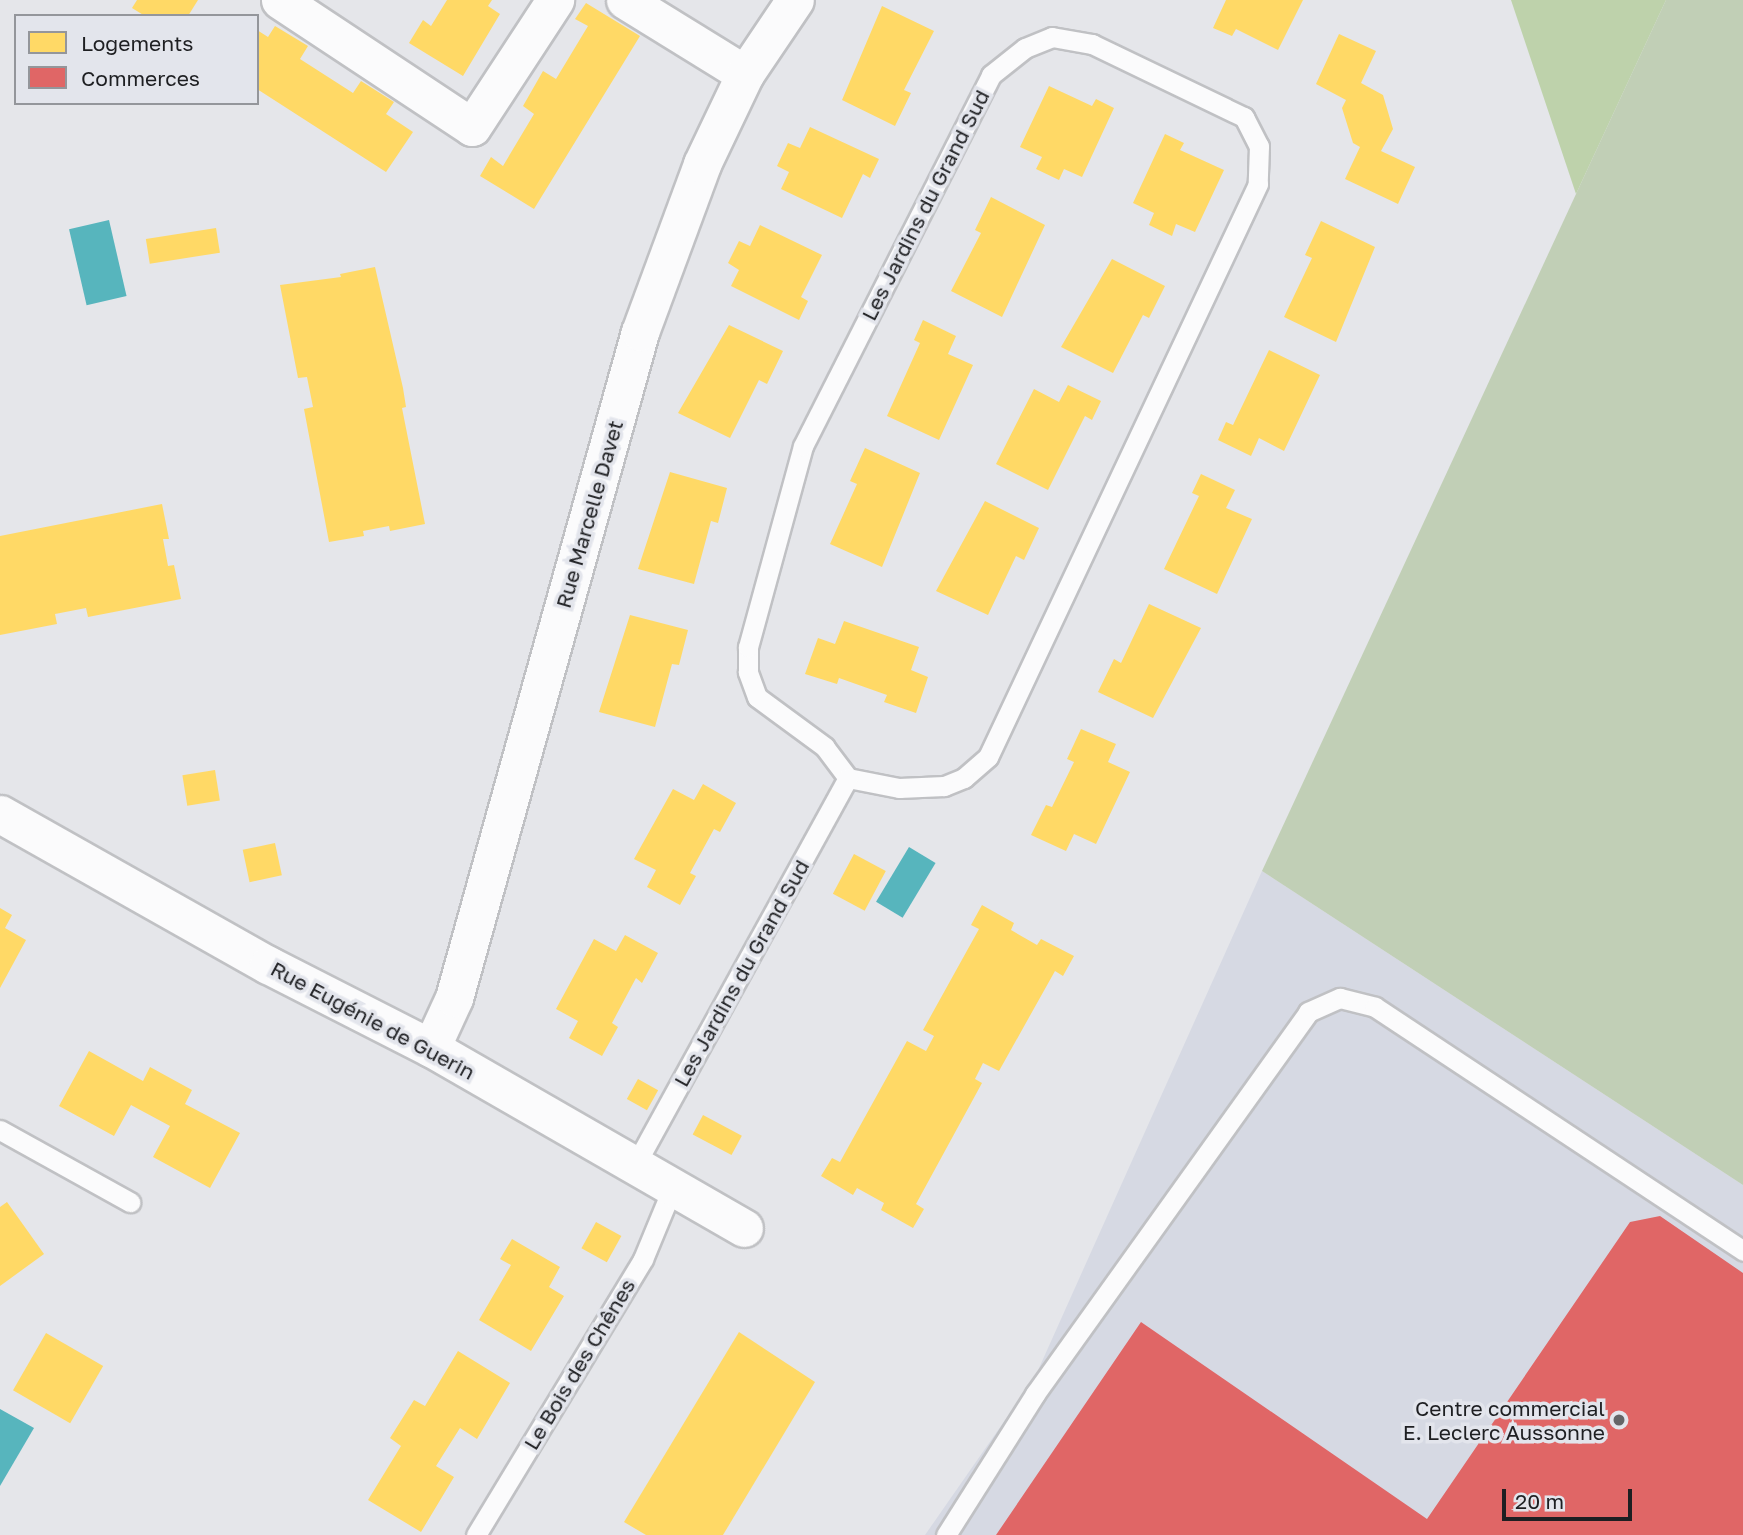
<!DOCTYPE html>
<html>
<head>
<meta charset="utf-8">
<style>
	body { margin:0 }
	#map { position:relative; width:1743px; height:1535px; overflow:hidden; background:#e5e6ea; font-family:"Golos Text",sans-serif }
	div>[style] { position:absolute }
	[style*='--x'] { left:calc(var(--x)*1px); top:calc(var(--y)*1px); width:calc(var(--w)*1px); rotate:calc(var(--a)*1deg) }
	.built>* { inset:0; background:#d6d9e3 }
	.green>* { inset:0; background:#c1cfb6 }
	.forest>* { inset:0; background:#bed2ab }
	.water>* { inset:0; background:#57b5bd; transform-origin:0 0 }
	.homes>* { inset:0; background:#ffd966; transform-origin:0 0 }
	.shops>* { inset:0; background:#e06666 }
	.roads { filter:drop-shadow(2px 0 #c0c1c4) drop-shadow(-2px 0 #c0c1c4) drop-shadow(0 2px #c0c1c4) drop-shadow(0 -2px #c0c1c4) }
	.service>* { height:19px; margin:-9.5px; padding:0 9.5px; transform-origin:9.5px; border-radius:9.5px; background:#fbfbfc }
	.minor>* { height:37px; margin:-18.5px; padding:0 18.5px; transform-origin:18.5px; border-radius:18.5px; background:#fbfbfc }
	.dots>* { width:19px; height:19px; translate:-50% -50%; box-sizing:border-box; border:4px solid #e3e5ec; border-radius:50% }
	span { translate:-50% -50%; white-space:nowrap; text-align:center; line-height:1.15; -webkit-text-stroke:7px #e3e5ec; paint-order:stroke }
	.street-label { font-size:21px; color:#1e1f22 }
	.poi-label { font-size:21px; color:#1e1f22 }
	.right { translate:-100% -50%; text-align:right }
	.legend { position:absolute; left:14px; top:14px; width:245px; height:91px; box-sizing:border-box; background:#e3e5ec; border:2px solid #94969b; margin:0; padding:9px 12px; list-style:none; font-size:21px; color:#1e1f22 }
	.legend li { display:flex; align-items:center; gap:14px; height:35px }
	.legend b { width:35px; border:2px solid #94969b }
	.scale { position:absolute; left:1502px; top:1489px; width:130px; height:32px; box-sizing:border-box; border:4px solid #1e1f22; border-top:0; padding-left:9px; font-size:21px; line-height:24px; white-space:nowrap; color:#1e1f22; -webkit-text-stroke:5px #e3e5ec; paint-order:stroke }
</style>
</head>
<body>
<div id="map">
	<div class="built">
		<i style="clip-path:polygon(1262px 871px,1743px 1185px,1743px 1535px,925px 1535px,1035px 1377px)"></i>
	</div>
	<div class="green">
		<i style="clip-path:polygon(1666px 0,1743px 0,1743px 1185px,1262px 871px)"></i>
	</div>
	<div class="forest">
		<i style="clip-path:polygon(1511px 0,1666px 0,1576px 194px)"></i>
	</div>
	<div class="water">
		<i style="left:109px;top:220px;width:78px;height:41px;rotate:77deg"></i>
		<i style="left:909px;top:847px;width:31px;height:64px;rotate:31deg"></i>
		<i style="clip-path:polygon(0 1409px,34px 1428px,0 1486px)"></i>
	</div>
	<div class="homes">
		<i style="clip-path:polygon(137px 0,198px 0,188px 16px,145px 16px,132px 8px)"></i>
		<i style="clip-path:polygon(447px 0,492px 0,488px 6px,500px 14px,463px 76px,409px 43px,423px 20px,431px 26px)"></i>
		<i style="clip-path:polygon(1226px 0,1303px 0,1278px 50px,1236px 29px,1232px 36px,1213px 28px)"></i>
		<i style="clip-path:polygon(586px 3px,640px 36px,534px 209px,480px 176px,491px 157px,503px 166px,534px 114px,523px 106px,543px 71px,556px 79px,588px 26px,575px 19px)"></i>
		<i style="clip-path:polygon(882px 6px,934px 31px,904px 90px,911px 93px,895px 126px,842px 100px)"></i>
		<i style="clip-path:polygon(275px 26px,308px 46px,300px 59px,353px 93px,361px 81px,394px 102px,386px 114px,413px 132px,386px 172px,257px 89px,257px 30px,268px 37px)"></i>
		<i style="clip-path:polygon(1339px 34px,1376px 51px,1361px 83px,1383px 95px,1393px 129px,1381px 151px,1415px 167px,1398px 204px,1345px 179px,1360px 147px,1353px 143px,1342px 108px,1346px 100px,1316px 84px)"></i>
		<i style="clip-path:polygon(1049px 86px,1092px 106px,1096px 99px,1114px 108px,1082px 177px,1064px 169px,1059px 180px,1036px 169px,1042px 157px,1020px 147px)"></i>
		<i style="clip-path:polygon(810px 127px,879px 159px,870px 178px,863px 174px,842px 218px,781px 189px,789px 172px,777px 166px,788px 143px,800px 148px)"></i>
		<i style="clip-path:polygon(1165px 134px,1184px 143px,1180px 150px,1224px 170px,1195px 232px,1176px 224px,1172px 236px,1149px 225px,1154px 213px,1133px 203px)"></i>
		<i style="clip-path:polygon(991px 197px,1045px 225px,1002px 317px,951px 291px,981px 233px,975px 230px)"></i>
		<i style="clip-path:polygon(1321px 221px,1375px 247px,1336px 342px,1284px 317px,1312px 258px,1305px 255px)"></i>
		<i style="clip-path:polygon(760px 225px,822px 255px,801px 297px,808px 301px,799px 320px,731px 286px,739px 270px,728px 263px,739px 241px,750px 246px)"></i>
		<i style="left:216px;top:228px;width:25px;height:71px;rotate:81deg"></i>
		<i style="clip-path:polygon(1112px 259px,1165px 286px,1149px 318px,1143px 315px,1113px 373px,1061px 347px)"></i>
		<i style="clip-path:polygon(375px 267px,403px 388px,406px 407px,402px 408px,425px 524px,390px 531px,389px 526px,363px 531px,364px 536px,329px 542px,304px 409px,313px 407px,307px 377px,298px 378px,280px 285px,341px 277px,340px 274px)"></i>
		<i style="clip-path:polygon(923px 320px,956px 336px,948px 354px,973px 365px,939px 440px,887px 416px,920px 343px,914px 340px)"></i>
		<i style="clip-path:polygon(729px 325px,783px 351px,767px 384px,759px 380px,730px 438px,678px 413px)"></i>
		<i style="clip-path:polygon(1269px 350px,1320px 375px,1284px 451px,1259px 438px,1251px 456px,1218px 440px,1226px 422px,1233px 425px)"></i>
		<i style="clip-path:polygon(1068px 385px,1101px 401px,1092px 420px,1085px 416px,1048px 490px,996px 464px,1034px 389px,1059px 402px)"></i>
		<i style="clip-path:polygon(865px 448px,920px 473px,882px 567px,830px 544px,857px 484px,850px 481px)"></i>
		<i style="clip-path:polygon(670px 472px,727px 488px,718px 523px,711px 521px,694px 584px,638px 569px)"></i>
		<i style="clip-path:polygon(1201px 474px,1235px 490px,1226px 508px,1252px 519px,1217px 594px,1164px 569px,1199px 496px,1192px 493px)"></i>
		<i style="clip-path:polygon(985px 501px,1039px 528px,1024px 560px,1016px 556px,988px 615px,936px 591px)"></i>
		<i style="clip-path:polygon(162px 504px,169px 539px,163px 539px,168px 566px,174px 565px,181px 599px,88px 617px,86px 608px,55px 614px,57px 624px,0 635px,0 536px)"></i>
		<i style="clip-path:polygon(1149px 604px,1201px 628px,1153px 718px,1098px 692px,1114px 659px,1121px 663px)"></i>
		<i style="clip-path:polygon(630px 615px,688px 630px,679px 665px,672px 664px,655px 727px,599px 712px)"></i>
		<i style="clip-path:polygon(844px 621px,919px 647px,911px 670px,928px 677px,916px 713px,884px 702px,887px 695px,839px 678px,837px 684px,805px 674px,818px 638px,835px 644px)"></i>
		<i style="clip-path:polygon(1081px 729px,1116px 744px,1108px 762px,1130px 772px,1096px 844px,1074px 834px,1066px 851px,1031px 835px,1046px 805px,1052px 807px,1074px 762px,1067px 759px)"></i>
		<i style="left:215px;top:770px;width:31px;height:33px;rotate:81deg"></i>
		<i style="clip-path:polygon(703px 784px,736px 803px,720px 832px,714px 829px,690px 873px,696px 876px,680px 905px,647px 887px,656px 870px,634px 859px,673px 789px,694px 800px)"></i>
		<i style="left:275px;top:843px;width:33px;height:33px;rotate:78deg"></i>
		<i style="left:854px;top:854px;width:36px;height:45px;rotate:28deg"></i>
		<i style="clip-path:polygon(982px 905px,1014px 923px,1011px 930px,1037px 945px,1041px 939px,1074px 956px,1063px 976px,1055px 971px,999px 1071px,983px 1063px,975px 1079px,982px 1083px,916px 1204px,924px 1209px,913px 1228px,881px 1210px,884px 1203px,857px 1188px,853px 1195px,821px 1176px,832px 1158px,840px 1162px,907px 1041px,926px 1051px,934px 1036px,923px 1030px,979px 929px,971px 925px)"></i>
		<i style="clip-path:polygon(0 908px,12px 915px,5px 928px,26px 940px,0 988px)"></i>
		<i style="clip-path:polygon(625px 935px,658px 953px,642px 983px,636px 978px,612px 1023px,618px 1027px,602px 1056px,569px 1038px,578px 1021px,556px 1009px,594px 939px,616px 951px)"></i>
		<i style="clip-path:polygon(89px 1051px,143px 1081px,150px 1067px,192px 1090px,185px 1104px,240px 1133px,210px 1188px,153px 1157px,170px 1126px,131px 1105px,114px 1136px,59px 1106px)"></i>
		<i style="left:638px;top:1079px;width:23px;height:23px;rotate:29deg"></i>
		<i style="left:703px;top:1115px;width:44px;height:22px;rotate:28deg"></i>
		<i style="clip-path:polygon(7px 1202px,44px 1254px,0 1286px,0 1207px)"></i>
		<i style="left:596px;top:1222px;width:29px;height:30px;rotate:29deg"></i>
		<i style="clip-path:polygon(512px 1239px,560px 1267px,549px 1287px,564px 1296px,531px 1351px,479px 1320px,511px 1265px,500px 1259px)"></i>
		<i style="clip-path:polygon(739px 1332px,815px 1382px,723px 1535px,646px 1535px,624px 1522px)"></i>
		<i style="left:46px;top:1333px;width:66px;height:66px;rotate:30deg"></i>
		<i style="clip-path:polygon(458px 1351px,510px 1383px,477px 1439px,460px 1428px,436px 1466px,454px 1477px,421px 1532px,368px 1500px,401px 1446px,390px 1438px,414px 1400px,425px 1406px)"></i>
	</div>
	<div class="shops">
		<i style="clip-path:polygon(1660px 1216px,1743px 1273px,1743px 1535px,996px 1535px,1141px 1322px,1427px 1519px,1630px 1222px)"></i>
	</div>
	<div class="roads">
		<div class="service">
			<i style="--x:1052;--y:37;--w:41;--a:9.9"></i>
			<i style="--x:1092;--y:44;--w:169;--a:25.7"></i>
			<i style="--x:1244;--y:117;--w:33;--a:63"></i>
			<i style="--x:1259;--y:146;--w:38;--a:92"></i>
			<i style="--x:1258;--y:184;--w:633;--a:115.23"></i>
			<i style="--x:988;--y:757;--w:32;--a:139"></i>
			<i style="--x:964;--y:778;--w:22;--a:158"></i>
			<i style="--x:944;--y:786;--w:45;--a:177.5"></i>
			<i style="--x:899;--y:788;--w:52;--a:-168.9"></i>
			<i style="--x:848;--y:778;--w:39;--a:-127"></i>
			<i style="--x:825;--y:747;--w:84;--a:-143.7"></i>
			<i style="--x:757;--y:697;--w:27;--a:-110"></i>
			<i style="--x:748;--y:672;--w:25;--a:-90"></i>
			<i style="--x:748;--y:647;--w:208;--a:-74.7"></i>
			<i style="--x:803;--y:446;--w:416;--a:-63.1"></i>
			<i style="--x:991;--y:75;--w:43;--a:-38.5"></i>
			<i style="--x:1025;--y:48;--w:29;--a:-22"></i>
			<i style="--x:0;--y:1130;--w:149;--a:29"></i>
			<i style="--x:634;--y:1167;--w:444;--a:-61.2"></i>
			<i style="--x:476;--y:1535;--w:323;--a:-58.8"></i>
			<i style="--x:643;--y:1259;--w:76;--a:-67.5"></i>
			<i style="--x:946;--y:1535;--w:167;--a:-57.7"></i>
			<i style="--x:1035;--y:1394;--w:470;--a:-54.4"></i>
			<i style="--x:1308;--y:1012;--w:35;--a:-24"></i>
			<i style="--x:1340;--y:998;--w:36;--a:14"></i>
			<i style="--x:1375;--y:1007;--w:442;--a:33.5"></i>
		</div>
		<div class="minor">
			<i style="--x:280;--y:0;--w:230;--a:33.5"></i>
			<i style="--x:472;--y:127;--w:152;--a:-56.8"></i>
			<i style="--x:625;--y:0;--w:141;--a:31.7"></i>
			<i style="--x:0;--y:814;--w:308;--a:29.4"></i>
			<i style="--x:268;--y:965;--w:183;--a:27"></i>
			<i style="--x:431;--y:1048;--w:361;--a:29.9"></i>
			<i style="--x:431;--y:1048;--w:55;--a:-65.3"></i>
			<i style="--x:454;--y:998;--w:691;--a:-74.4"></i>
			<i style="--x:640;--y:332;--w:179;--a:-69.7"></i>
			<i style="--x:702;--y:164;--w:100;--a:-64.5"></i>
			<i style="--x:745;--y:74;--w:89;--a:-56"></i>
		</div>
	</div>
	<div class="dots">
		<i style="left:1619px;top:1420px;background:#646568"></i>
	</div>
	<div class="street-label">
		<span style="left:925px;top:205px;rotate:-63deg">Les Jardins du Grand Sud</span>
		<span style="left:589px;top:514px;rotate:-74deg">Rue Marcelle Davet</span>
		<span style="left:741px;top:973px;rotate:-61deg">Les Jardins du Grand Sud</span>
		<span style="left:373px;top:1020px;rotate:28deg">Rue Eugénie de Guerin</span>
		<span style="left:579px;top:1364px;rotate:-59deg">Le Bois des Chênes</span>
	</div>
	<div class="poi-label">
		<span class="right" style="left:1605px;top:1420px">Centre commercial<br>E. Leclerc Aussonne</span>
	</div>
	<ul class="legend">
	<li><b style="height:19px;background:#ffd966"></b>Logements</li>
	<li><b style="height:19px;background:#e06666"></b>Commerces</li>
	</ul>
	<div class="scale">20 m</div>
</div>
</body>
</html>
